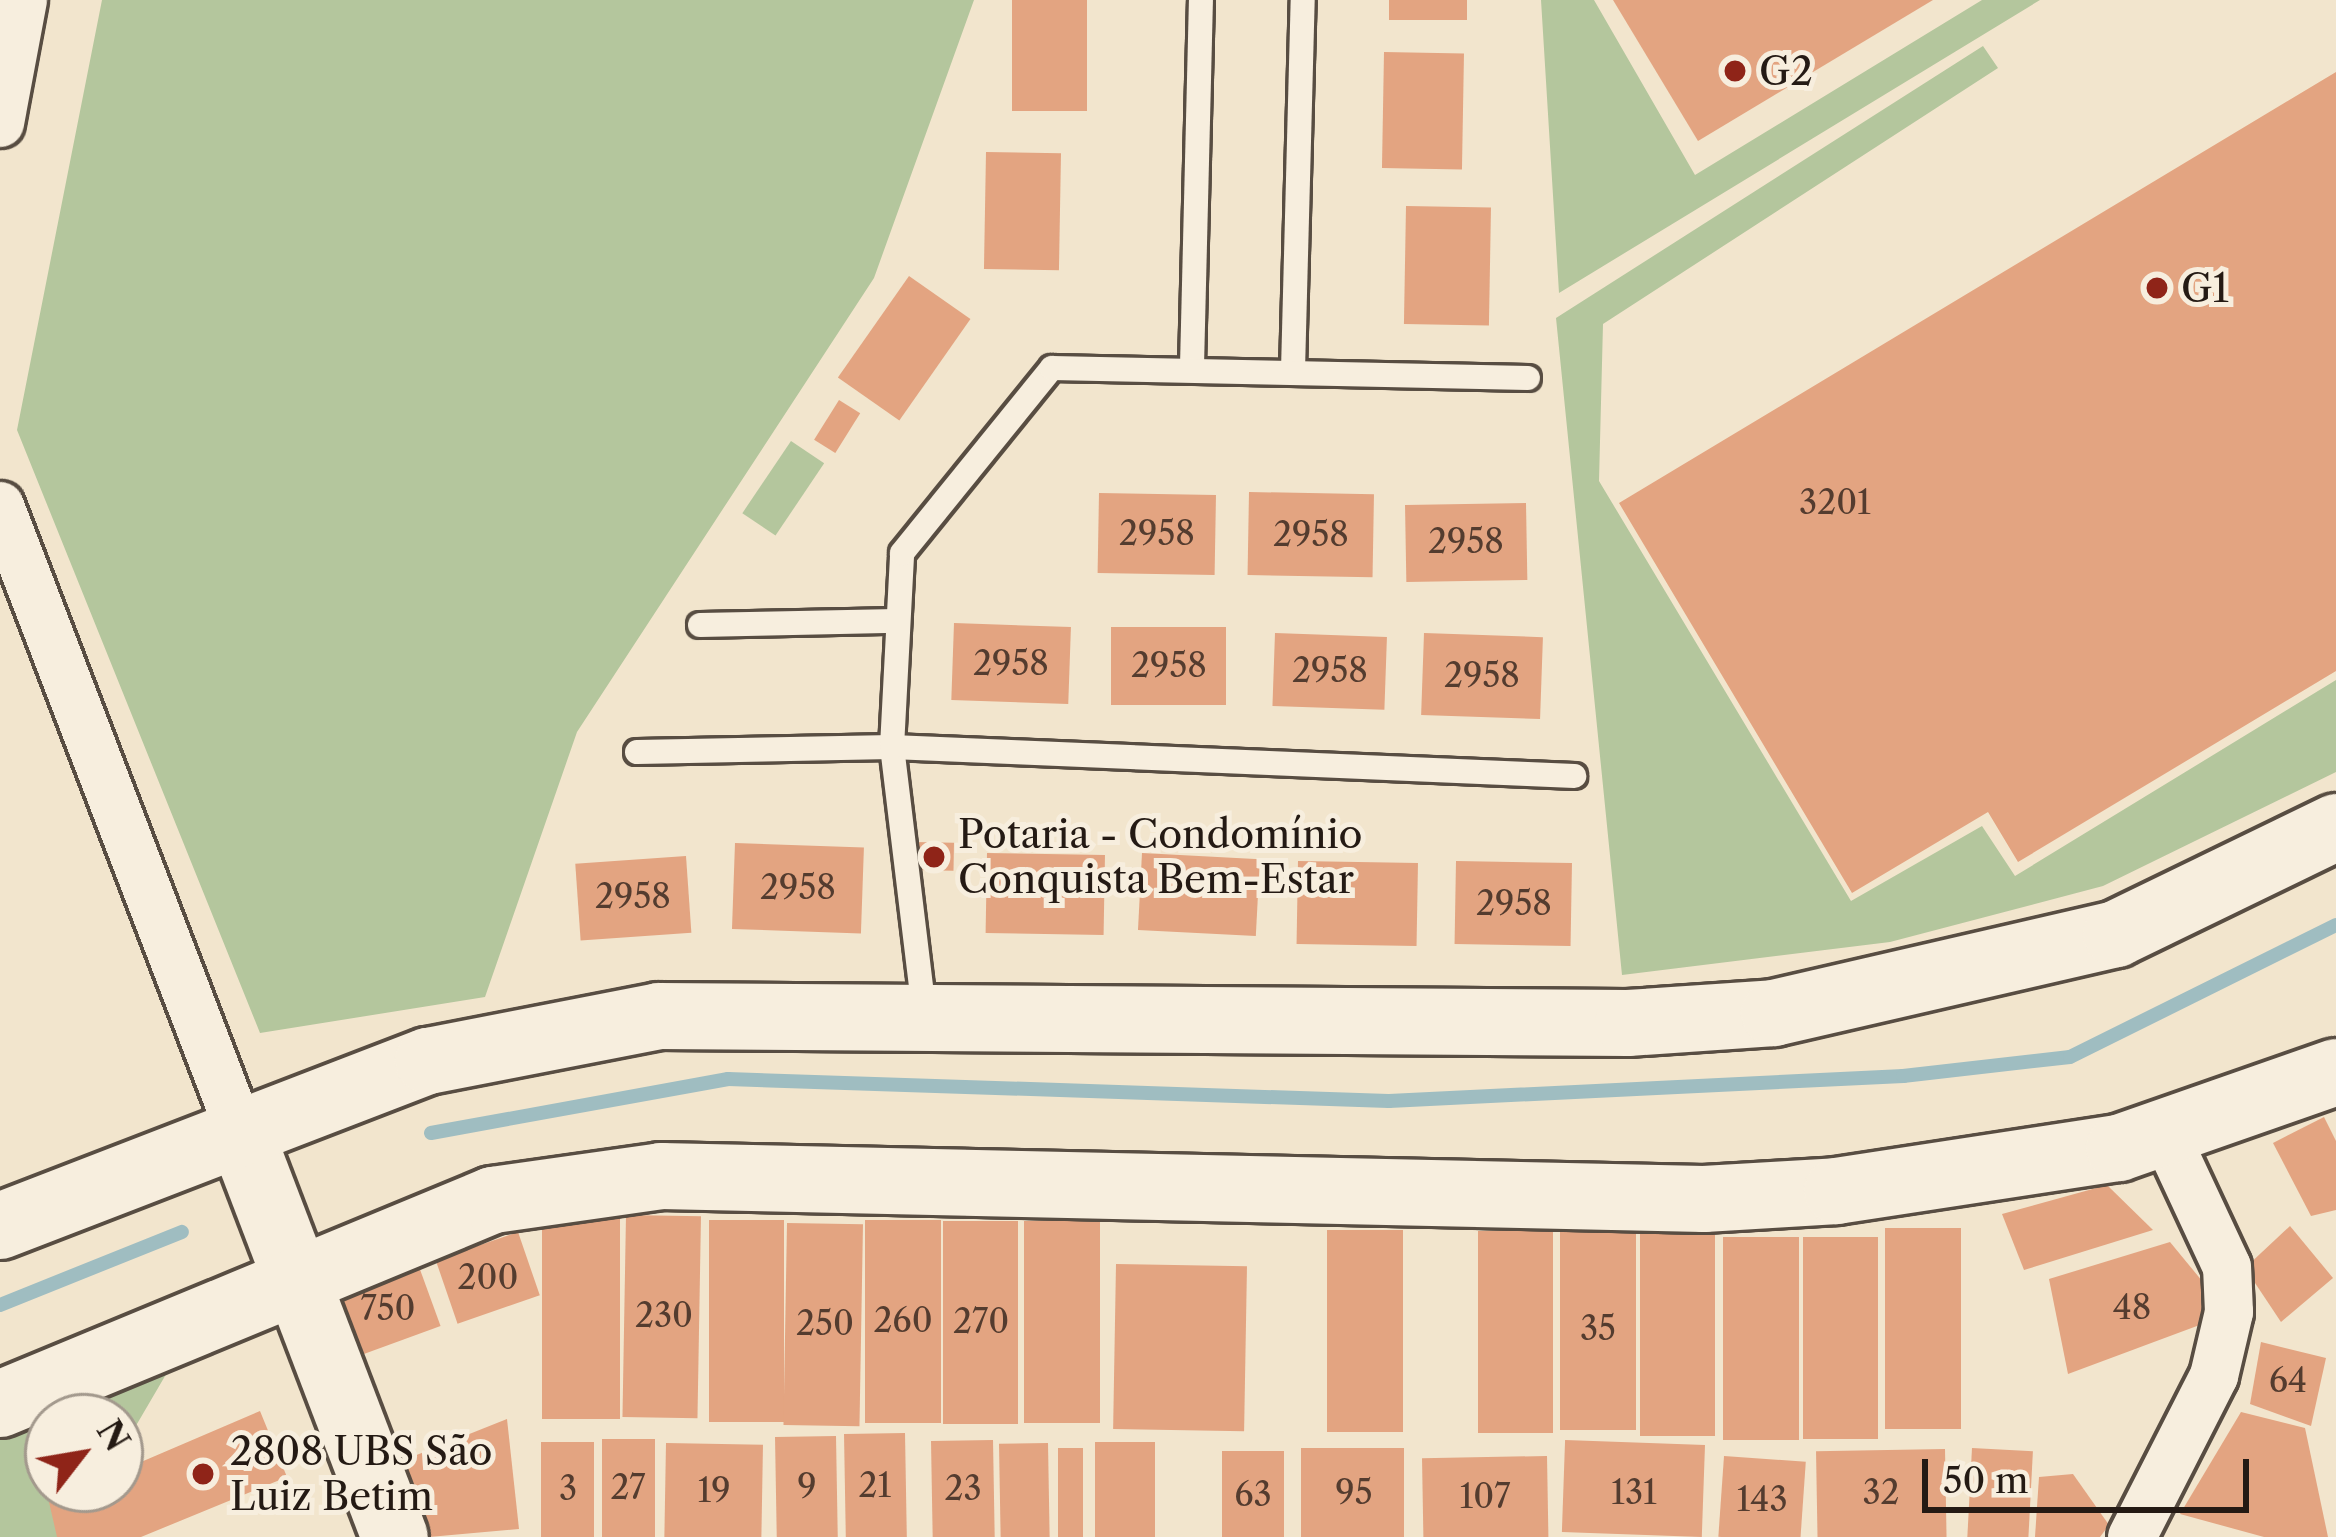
<!DOCTYPE html>
<html>
<head>
<meta charset="utf-8">
<style>
	body { margin:0 }
	#map { position:relative; width:2336px; height:1537px; overflow:hidden; background:#f2e5cd; font-family:"Libre Caslon Text",serif }
	div>[style] { position:absolute }
	[style*='--x'] { left:calc(var(--x)*1px); top:calc(var(--y)*1px); width:calc(var(--w)*1px); rotate:calc(var(--a)*1deg) }
	.green>* { inset:0; background:#b4c69d; transform-origin:0 0 }
	.stream>* { height:14px; margin:-7px; padding:0 7px; transform-origin:7px; border-radius:7px; background:#9fbdc1 }
	.building>* { inset:0; background:#e3a481; transform-origin:0 0 }
	.roads { filter:drop-shadow(3px 0 #584d42) drop-shadow(-3px 0 #584d42) drop-shadow(0 3px #584d42) drop-shadow(0 -3px #584d42) }
	.lane>* { height:24px; margin:-12px; padding:0 12px; transform-origin:12px; border-radius:12px; background:#f7eede }
	.street>* { height:48px; margin:-24px; padding:0 24px; transform-origin:24px; border-radius:24px; background:#f7eede }
	.secondary>* { height:66px; margin:-33px; padding:0 33px; transform-origin:33px; border-radius:33px; background:#f7eede }
	.dots>* { width:33px; height:33px; translate:-50% -50%; box-sizing:border-box; border:6px solid #f7eede; border-radius:50% }
	span { translate:-50% -50%; white-space:nowrap; text-align:center; line-height:1.15; -webkit-text-stroke:10px #f7eede; paint-order:stroke }
	.number-label { font-size:33px; color:#543c2f }
	.number-label span { -webkit-text-stroke-width:0 }
	.poi-label { font-size:39px; color:#241a14 }
	.left { translate:0 -50%; text-align:left }
	.north { position:absolute; left:24px; top:1393px; width:120px; height:120px; box-sizing:border-box; background:#f7eede; border:3px solid #a3998d; border-radius:50%; rotate:59deg; font-size:33px; font-weight:700; line-height:48px; text-align:center; color:#241a14 }
	.north::after { content:''; display:block; margin:auto; width:42px; height:54px; background:#8f2418; clip-path:polygon(50% 0,100% 100%,50% 72%,0 100%) }
	.scale { position:absolute; left:1922px; top:1459px; width:327px; height:54px; box-sizing:border-box; border:6px solid #241a14; border-top:0; padding-left:15px; font-size:36px; line-height:42px; white-space:nowrap; color:#241a14; -webkit-text-stroke:9px #f7eede; paint-order:stroke }
</style>
</head>
<body>
<div id="map">
	<div class="green">
		<i style="clip-path:polygon(102px 0,974px 0,874px 278px,577px 732px,485px 997px,260px 1033px,17px 430px)"></i>
		<i style="clip-path:polygon(1541px 0,1594px 0,1695px 175px,1982px 0,2040px 0,1559px 293px)"></i>
		<i style="clip-path:polygon(1983px 46px,1998px 68px,1603px 324px,1599px 481px,1851px 901px,1982px 826px,2015px 876px,2336px 680px,2336px 772px,2103px 886px,1890px 942px,1622px 975px,1556px 318px)"></i>
		<i style="left:791px;top:441px;width:40px;height:87px;rotate:34deg"></i>
		<i style="clip-path:polygon(175px 1359px,120px 1453px,120px 1417px,48px 1417px,48px 1489px,96px 1489px,64px 1537px,0 1537px,0 1423px)"></i>
	</div>
	<div class="stream">
		<i style="--x:431;--y:1133;--w:302;--a:-10.3"></i>
		<i style="--x:728;--y:1079;--w:661;--a:1.91"></i>
		<i style="--x:1389;--y:1101;--w:515;--a:-2.78"></i>
		<i style="--x:1903;--y:1076;--w:168;--a:-6.5"></i>
		<i style="--x:2070;--y:1057;--w:297;--a:-26.4"></i>
		<i style="--x:0;--y:1305;--w:196;--a:-21.9"></i>
	</div>
	<div class="building">
		<i style="left:1012px;top:0;width:75px;height:111px"></i>
		<i style="left:1389px;top:0;width:78px;height:20px"></i>
		<i style="clip-path:polygon(1613px 0,1933px 0,1698px 141px)"></i>
		<i style="left:1384px;top:52px;width:80px;height:116px;rotate:1deg"></i>
		<i style="clip-path:polygon(2336px 72px,2336px 671px,2018px 862px,1988px 812px,1852px 893px,1619px 503px)"></i>
		<i style="left:986px;top:152px;width:75px;height:117px;rotate:1deg"></i>
		<i style="left:1406px;top:206px;width:85px;height:118px;rotate:1deg"></i>
		<i style="left:909px;top:276px;width:75px;height:124px;rotate:35deg"></i>
		<i style="left:839px;top:400px;width:25px;height:47px;rotate:32deg"></i>
		<i style="left:1249px;top:492px;width:125px;height:83px;rotate:1deg"></i>
		<i style="left:1099px;top:493px;width:117px;height:80px;rotate:1deg"></i>
		<i style="left:1526px;top:503px;width:77px;height:121px;rotate:89deg"></i>
		<i style="left:954px;top:623px;width:117px;height:77px;rotate:2deg"></i>
		<i style="left:1111px;top:627px;width:115px;height:78px"></i>
		<i style="left:1275px;top:633px;width:112px;height:73px;rotate:2deg"></i>
		<i style="left:1424px;top:633px;width:119px;height:82px;rotate:2deg"></i>
		<i style="left:914px;top:842px;width:40px;height:28px;rotate:1deg"></i>
		<i style="left:735px;top:843px;width:129px;height:86px;rotate:2deg"></i>
		<i style="left:987px;top:853px;width:118px;height:80px;rotate:1deg"></i>
		<i style="left:1142px;top:853px;width:118px;height:77px;rotate:3deg"></i>
		<i style="left:686px;top:856px;width:77px;height:111px;rotate:86deg"></i>
		<i style="left:1298px;top:861px;width:120px;height:83px;rotate:1deg"></i>
		<i style="left:1456px;top:861px;width:116px;height:83px;rotate:1deg"></i>
		<i style="clip-path:polygon(2324px 1117px,2336px 1141px,2336px 1210px,2311px 1216px,2273px 1143px)"></i>
		<i style="clip-path:polygon(2107px 1185px,2153px 1230px,2024px 1270px,2002px 1214px)"></i>
		<i style="left:542px;top:1213px;width:78px;height:206px"></i>
		<i style="left:626px;top:1215px;width:75px;height:202px;rotate:1deg"></i>
		<i style="left:709px;top:1220px;width:75px;height:202px"></i>
		<i style="left:941px;top:1220px;width:203px;height:76px;rotate:90deg"></i>
		<i style="left:943px;top:1221px;width:75px;height:203px"></i>
		<i style="left:1024px;top:1221px;width:76px;height:202px"></i>
		<i style="left:787px;top:1223px;width:76px;height:202px;rotate:1deg"></i>
		<i style="clip-path:polygon(2290px 1226px,2333px 1278px,2281px 1322px,2245px 1268px)"></i>
		<i style="left:1636px;top:1228px;width:202px;height:76px;rotate:90deg"></i>
		<i style="left:1885px;top:1228px;width:76px;height:201px"></i>
		<i style="left:1327px;top:1230px;width:76px;height:202px"></i>
		<i style="left:1478px;top:1231px;width:75px;height:202px"></i>
		<i style="left:518px;top:1232px;width:67px;height:87px;rotate:71deg"></i>
		<i style="left:1640px;top:1234px;width:75px;height:202px"></i>
		<i style="left:1723px;top:1237px;width:76px;height:203px"></i>
		<i style="left:1803px;top:1237px;width:75px;height:202px"></i>
		<i style="clip-path:polygon(2170px 1242px,2212px 1293px,2205px 1323px,2068px 1374px,2049px 1279px)"></i>
		<i style="left:418px;top:1264px;width:66px;height:86px;rotate:70deg"></i>
		<i style="left:1116px;top:1264px;width:131px;height:165px;rotate:1deg"></i>
		<i style="clip-path:polygon(2261px 1342px,2326px 1358px,2311px 1426px,2250px 1404px)"></i>
		<i style="clip-path:polygon(260px 1411px,287px 1477px,141px 1537px,57px 1537px,49px 1502px,120px 1489px,120px 1471px)"></i>
		<i style="clip-path:polygon(2241px 1412px,2305px 1428px,2328px 1537px,2264px 1537px,2180px 1514px)"></i>
		<i style="clip-path:polygon(507px 1419px,519px 1529px,429px 1537px,399px 1462px)"></i>
		<i style="left:905px;top:1433px;width:104px;height:61px;rotate:89deg"></i>
		<i style="left:836px;top:1436px;width:101px;height:61px;rotate:89deg"></i>
		<i style="left:602px;top:1439px;width:53px;height:98px"></i>
		<i style="left:993px;top:1440px;width:97px;height:62px;rotate:89deg"></i>
		<i style="left:541px;top:1442px;width:53px;height:95px"></i>
		<i style="left:1095px;top:1442px;width:60px;height:95px"></i>
		<i style="left:666px;top:1443px;width:97px;height:94px;rotate:1deg"></i>
		<i style="left:1048px;top:1443px;width:94px;height:49px;rotate:89deg"></i>
		<i style="left:1705px;top:1445px;width:92px;height:140px;rotate:92deg"></i>
		<i style="left:1058px;top:1448px;width:25px;height:89px"></i>
		<i style="left:1301px;top:1448px;width:103px;height:89px"></i>
		<i style="left:1972px;top:1448px;width:61px;height:89px;rotate:3deg"></i>
		<i style="left:1945px;top:1449px;width:88px;height:129px;rotate:89deg"></i>
		<i style="left:1284px;top:1451px;width:86px;height:62px;rotate:90deg"></i>
		<i style="left:1547px;top:1456px;width:81px;height:125px;rotate:89deg"></i>
		<i style="left:1724px;top:1456px;width:82px;height:81px;rotate:4deg"></i>
		<i style="clip-path:polygon(2073px 1474px,2109px 1525px,2100px 1537px,2035px 1537px,2039px 1477px)"></i>
	</div>
	<div class="roads">
		<div class="lane">
			<i style="--x:1192;--y:366;--w:366;--a:-88.6"></i>
			<i style="--x:1293;--y:370;--w:370;--a:-88.5"></i>
			<i style="--x:700;--y:625;--w:197;--a:-1.2"></i>
			<i style="--x:637;--y:752;--w:255;--a:-1.1"></i>
			<i style="--x:892;--y:747;--w:683;--a:2.43"></i>
			<i style="--x:924;--y:1011;--w:266;--a:-96.9"></i>
			<i style="--x:892;--y:747;--w:194;--a:-87"></i>
			<i style="--x:902;--y:553;--w:238;--a:-51"></i>
			<i style="--x:1052;--y:368;--w:476;--a:1.2"></i>
		</div>
		<div class="street">
			<i style="--x:0;--y:123;--w:125;--a:-79.4"></i>
			<i style="--x:0;--y:506;--w:673;--a:69.01"></i>
			<i style="--x:2132;--y:1537;--w:181;--a:-63"></i>
			<i style="--x:2214;--y:1376;--w:66;--a:-76.8"></i>
			<i style="--x:2229;--y:1312;--w:45;--a:-92.5"></i>
			<i style="--x:2227;--y:1267;--w:149;--a:-115"></i>
		</div>
		<div class="secondary">
			<i style="--x:241;--y:1134;--w:431;--a:69.1"></i>
			<i style="--x:0;--y:1226;--w:459;--a:-21.1"></i>
			<i style="--x:428;--y:1061;--w:235;--a:-11"></i>
			<i style="--x:659;--y:1016;--w:969;--a:0.41"></i>
			<i style="--x:1628;--y:1023;--w:146;--a:-3.9"></i>
			<i style="--x:1774;--y:1013;--w:351;--a:-13"></i>
			<i style="--x:2116;--y:934;--w:245;--a:-25.9"></i>
			<i style="--x:0;--y:1404;--w:534;--a:-22.48"></i>
			<i style="--x:493;--y:1200;--w:170;--a:-8.1"></i>
			<i style="--x:661;--y:1176;--w:1043;--a:1.26"></i>
			<i style="--x:1704;--y:1199;--w:133;--a:-3.4"></i>
			<i style="--x:1837;--y:1191;--w:285;--a:-8.7"></i>
			<i style="--x:2119;--y:1148;--w:230;--a:-19.3"></i>
		</div>
	</div>
	<div class="dots">
		<i style="left:1735px;top:71px;background:#8f2418"></i>
		<i style="left:2157px;top:288px;background:#8f2418"></i>
		<i style="left:934px;top:857px;background:#8f2418"></i>
		<i style="left:203px;top:1474px;background:#8f2418"></i>
	</div>
	<div class="number-label">
		<span style="left:1835px;top:503px">3201</span>
		<span style="left:1157px;top:534px">2958</span>
		<span style="left:1311px;top:535px">2958</span>
		<span style="left:1466px;top:542px">2958</span>
		<span style="left:1011px;top:664px">2958</span>
		<span style="left:1169px;top:666px">2958</span>
		<span style="left:1330px;top:671px">2958</span>
		<span style="left:1482px;top:676px">2958</span>
		<span style="left:798px;top:888px">2958</span>
		<span style="left:633px;top:897px">2958</span>
		<span style="left:1514px;top:904px">2958</span>
		<span style="left:488px;top:1278px">200</span>
		<span style="left:2132px;top:1308px">48</span>
		<span style="left:388px;top:1309px">750</span>
		<span style="left:664px;top:1316px">230</span>
		<span style="left:903px;top:1321px">260</span>
		<span style="left:981px;top:1322px">270</span>
		<span style="left:825px;top:1324px">250</span>
		<span style="left:1598px;top:1329px">35</span>
		<span style="left:2288px;top:1381px">64</span>
		<span style="left:875px;top:1486px">21</span>
		<span style="left:807px;top:1487px">9</span>
		<span style="left:628px;top:1488px">27</span>
		<span style="left:568px;top:1489px">3</span>
		<span style="left:963px;top:1489px">23</span>
		<span style="left:714px;top:1491px">19</span>
		<span style="left:1354px;top:1493px">95</span>
		<span style="left:1634px;top:1493px">131</span>
		<span style="left:1881px;top:1493px">32</span>
		<span style="left:1253px;top:1495px">63</span>
		<span style="left:1485px;top:1497px">107</span>
		<span style="left:1762px;top:1500px">143</span>
	</div>
	<div class="poi-label">
		<span class="left" style="left:1759px;top:71px">G2</span>
		<span class="left" style="left:2181px;top:288px">G1</span>
		<span class="left" style="left:958px;top:857px">Potaria - Condomínio<br>Conquista Bem-Estar</span>
		<span class="left" style="left:230px;top:1474px">2808 UBS São<br>Luiz Betim</span>
	</div>
	<div class="north">N</div>
	<div class="scale">50 m</div>
</div>
</body>
</html>
